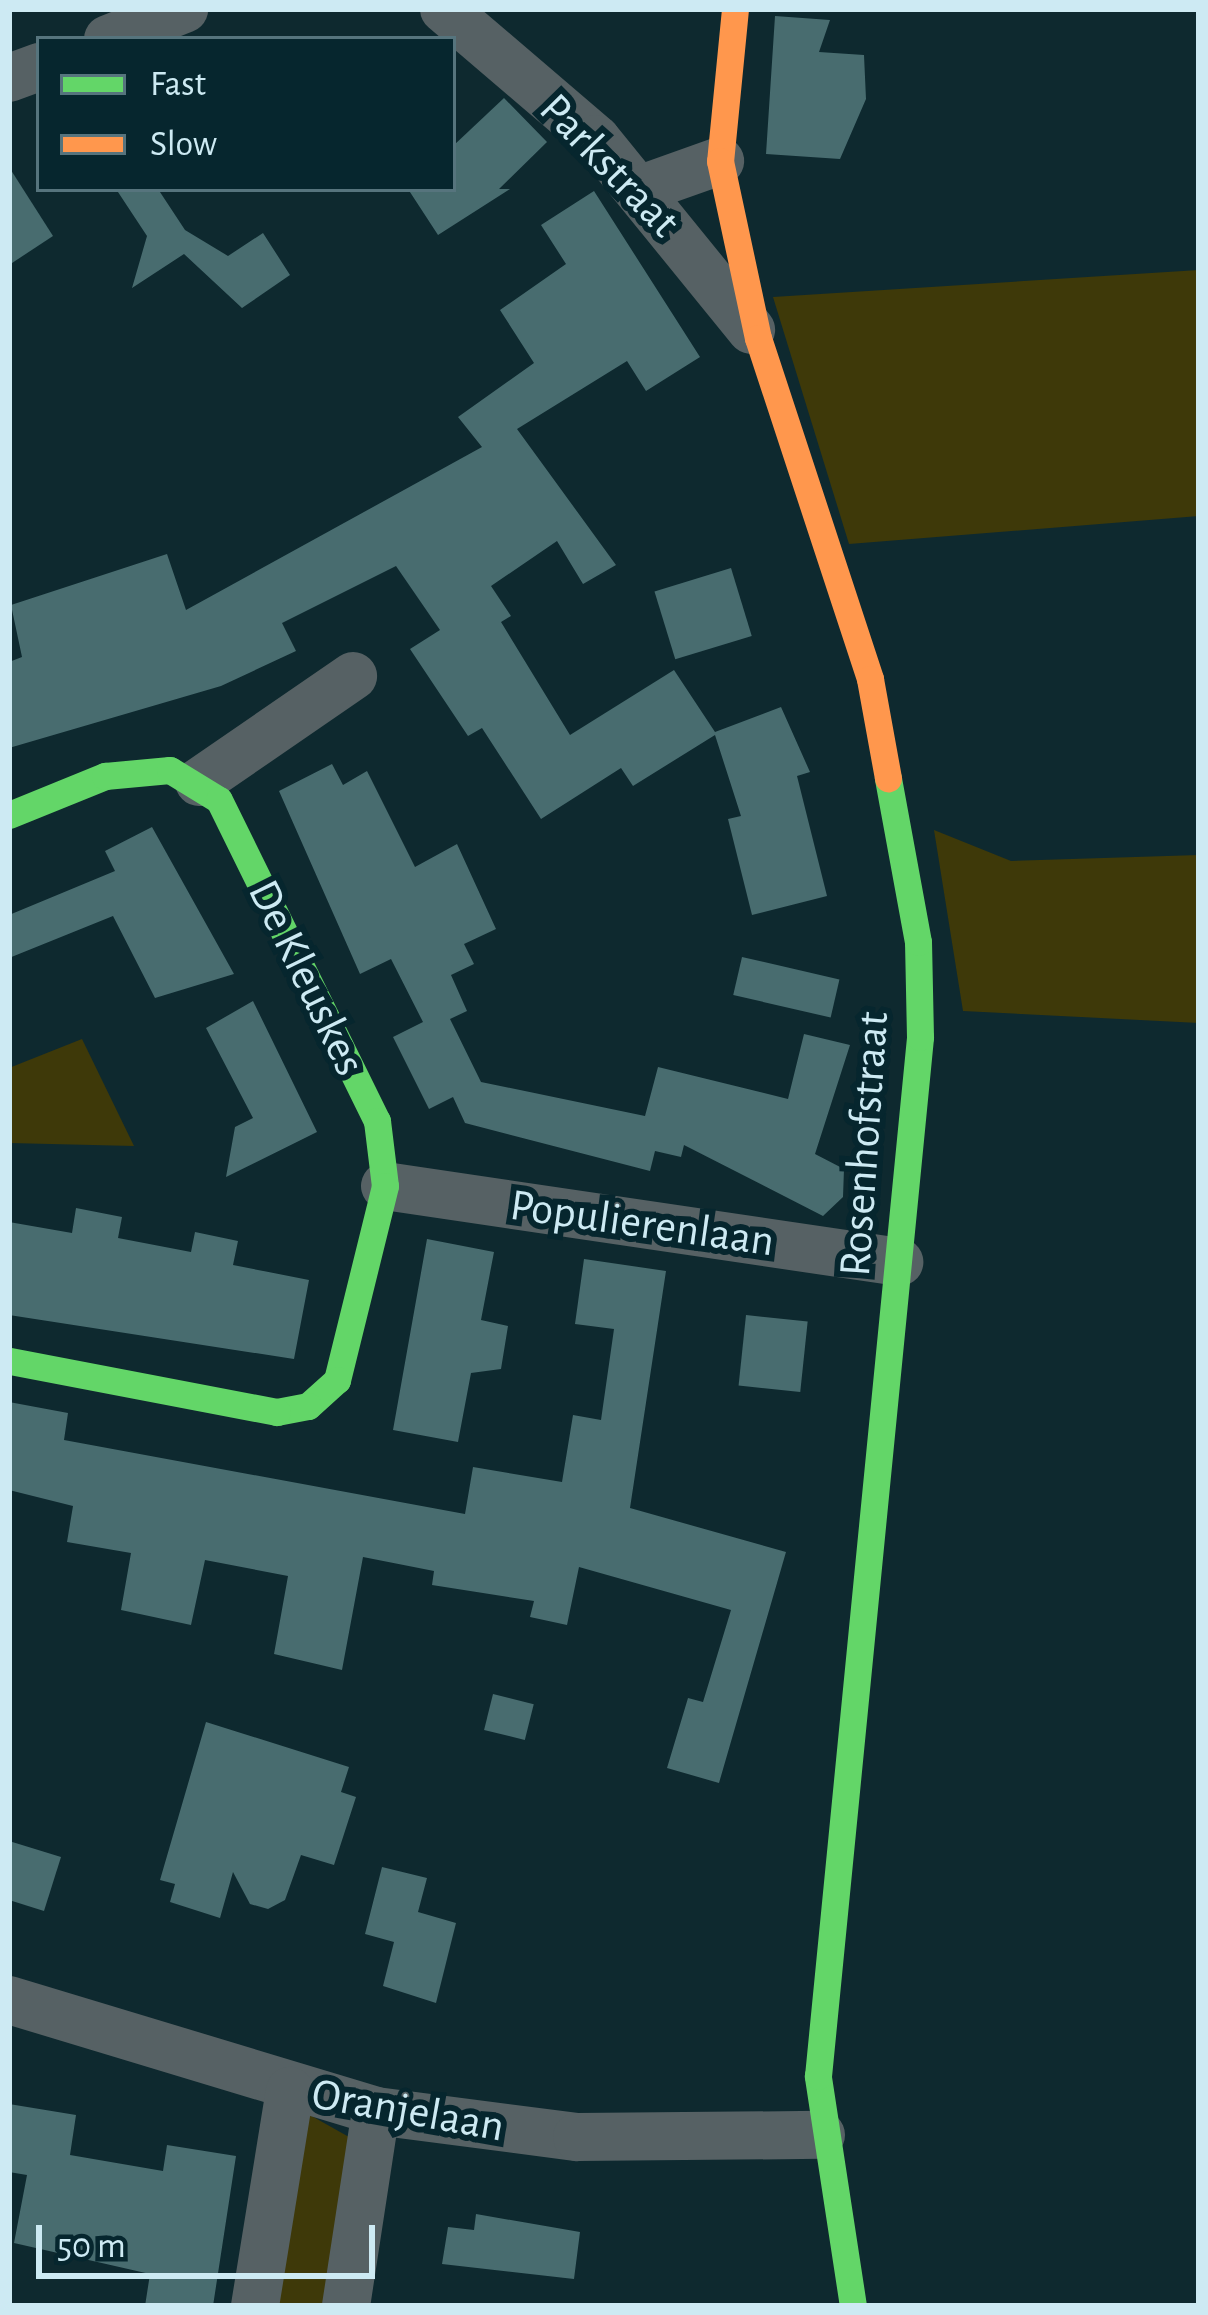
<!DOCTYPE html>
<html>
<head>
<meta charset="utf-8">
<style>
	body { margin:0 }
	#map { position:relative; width:1208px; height:2315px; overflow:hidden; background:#0e292f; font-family:"Alegreya Sans",sans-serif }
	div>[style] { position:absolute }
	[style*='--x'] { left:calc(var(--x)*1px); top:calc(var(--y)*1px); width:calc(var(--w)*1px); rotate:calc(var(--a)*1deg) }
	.green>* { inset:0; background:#3e3909 }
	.building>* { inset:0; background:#486c6f; transform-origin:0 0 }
	.street>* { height:48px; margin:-24px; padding:0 24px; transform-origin:24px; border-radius:24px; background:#566164 }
	.fast>* { height:27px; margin:-13.5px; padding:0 13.5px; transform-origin:13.5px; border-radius:13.5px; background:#63d668 }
	.slow>* { height:27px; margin:-13.5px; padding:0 13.5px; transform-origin:13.5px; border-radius:13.5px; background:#ff974d }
	span { translate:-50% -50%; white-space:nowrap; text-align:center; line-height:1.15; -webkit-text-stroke:12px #06262e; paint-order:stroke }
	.street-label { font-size:45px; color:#cdeaf3 }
	.frame { position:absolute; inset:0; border:12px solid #cdeaf3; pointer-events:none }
	.legend { position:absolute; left:36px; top:36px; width:420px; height:156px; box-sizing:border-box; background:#06262e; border:3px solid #56747d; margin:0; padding:15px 21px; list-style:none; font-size:36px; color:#cdeaf3 }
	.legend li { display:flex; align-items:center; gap:24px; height:60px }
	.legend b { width:60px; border:3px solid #56747d }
	.scale { position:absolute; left:36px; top:2225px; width:339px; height:54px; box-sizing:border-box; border:6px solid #cdeaf3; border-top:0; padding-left:15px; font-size:36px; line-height:42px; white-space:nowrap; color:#cdeaf3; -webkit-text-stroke:9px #06262e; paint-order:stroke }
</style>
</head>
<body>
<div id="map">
	<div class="green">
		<i style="clip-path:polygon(1199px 270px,1199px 516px,849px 544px,773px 297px)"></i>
		<i style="clip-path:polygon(934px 830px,1011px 861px,1199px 855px,1199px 1023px,963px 1011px)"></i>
		<i style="clip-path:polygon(82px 1039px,134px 1146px,9px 1143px,9px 1068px)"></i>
		<i style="clip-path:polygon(301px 2110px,349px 2137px,330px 2306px,266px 2306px)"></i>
	</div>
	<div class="building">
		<i style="clip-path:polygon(775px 16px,830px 20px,819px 52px,864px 55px,866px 99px,840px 159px,766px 154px)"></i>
		<i style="clip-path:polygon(504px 98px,547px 142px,499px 189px,510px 189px,438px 235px,408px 189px,453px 189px,453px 146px)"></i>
		<i style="clip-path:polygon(9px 167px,53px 236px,9px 265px)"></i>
		<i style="clip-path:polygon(116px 189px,158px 189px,185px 230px,228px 256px,263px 233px,290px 275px,242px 308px,184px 254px,132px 288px,147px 236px)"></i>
		<i style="clip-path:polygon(594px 191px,700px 357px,646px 391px,627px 361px,517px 429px,616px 565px,583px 584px,557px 541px,491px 586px,511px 616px,501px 622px,570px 735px,674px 670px,715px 732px,781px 707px,810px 772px,797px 776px,827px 896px,752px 915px,728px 819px,741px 816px,715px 735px,633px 786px,621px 768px,541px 819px,482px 728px,468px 736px,410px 649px,440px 630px,396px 566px,282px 623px,296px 651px,221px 686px,9px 748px,9px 662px,22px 657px,11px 605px,167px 554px,186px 610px,482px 447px,458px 417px,534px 363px,500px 310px,566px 264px,541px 225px)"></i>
		<i style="left:731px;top:568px;width:71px;height:80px;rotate:73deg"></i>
		<i style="clip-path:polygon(332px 764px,343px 785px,367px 771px,415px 867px,457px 844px,496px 929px,464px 944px,474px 964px,451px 975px,467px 1011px,450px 1019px,481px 1082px,645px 1116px,658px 1067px,788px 1099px,804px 1034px,850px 1045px,815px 1154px,844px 1169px,843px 1197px,823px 1216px,684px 1145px,681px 1157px,655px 1151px,650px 1171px,465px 1123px,453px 1097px,429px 1109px,393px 1037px,423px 1022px,391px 959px,360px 974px,279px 791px)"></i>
		<i style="clip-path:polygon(152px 827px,234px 974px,155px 998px,113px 916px,9px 958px,9px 915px,115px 871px,105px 851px)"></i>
		<i style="left:742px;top:957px;width:100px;height:39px;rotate:13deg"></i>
		<i style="clip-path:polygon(253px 1001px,317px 1132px,226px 1177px,235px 1127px,253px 1118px,206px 1028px)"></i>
		<i style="clip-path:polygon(76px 1208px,122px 1217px,118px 1238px,191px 1252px,195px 1232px,238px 1241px,233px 1265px,309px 1280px,294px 1359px,9px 1315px,9px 1222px,72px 1233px)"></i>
		<i style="clip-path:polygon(427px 1239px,494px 1252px,481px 1320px,508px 1326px,501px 1369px,471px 1373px,458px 1442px,393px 1430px)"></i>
		<i style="clip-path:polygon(584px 1259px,666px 1271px,630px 1508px,786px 1552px,719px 1783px,667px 1768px,688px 1698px,703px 1702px,731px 1610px,579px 1567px,567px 1625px,530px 1617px,534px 1601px,432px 1585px,434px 1571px,363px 1557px,342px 1670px,274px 1654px,288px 1576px,205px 1560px,191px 1625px,121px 1610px,131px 1553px,67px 1542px,73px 1506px,9px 1490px,9px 1402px,68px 1413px,64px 1440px,465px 1514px,473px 1467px,562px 1482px,573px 1415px,601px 1420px,614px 1329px,575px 1324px)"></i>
		<i style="left:746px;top:1315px;width:62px;height:71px;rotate:6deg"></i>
		<i style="left:493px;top:1694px;width:42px;height:37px;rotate:14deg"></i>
		<i style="clip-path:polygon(206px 1722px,349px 1767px,341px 1792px,356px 1797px,334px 1865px,301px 1855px,285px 1900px,268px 1909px,250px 1904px,233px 1872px,220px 1918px,170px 1902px,175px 1884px,160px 1880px)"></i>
		<i style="clip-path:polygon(9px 1841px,61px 1857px,44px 1911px,9px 1900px)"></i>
		<i style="clip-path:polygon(382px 1867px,427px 1878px,418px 1912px,456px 1923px,436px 2003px,383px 1986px,394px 1942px,365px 1934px)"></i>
		<i style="clip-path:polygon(9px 2104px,76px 2115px,70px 2155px,163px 2171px,167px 2145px,236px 2156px,213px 2306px,145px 2306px,150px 2274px,14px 2243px,27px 2175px,9px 2172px)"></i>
		<i style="clip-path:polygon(476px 2214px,580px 2232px,574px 2279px,442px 2264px,448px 2227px,474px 2230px)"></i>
	</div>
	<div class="street">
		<i style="--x:444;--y:9;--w:200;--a:40.5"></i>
		<i style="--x:596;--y:139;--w:246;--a:50.9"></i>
		<i style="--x:108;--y:39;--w:82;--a:-21.5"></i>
		<i style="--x:9;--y:78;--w:32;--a:-20"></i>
		<i style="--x:641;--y:189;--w:84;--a:-19.5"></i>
		<i style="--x:199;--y:782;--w:187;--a:-34.5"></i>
		<i style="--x:385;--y:1186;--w:520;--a:8.41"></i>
		<i style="--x:9;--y:2000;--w:383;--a:16.8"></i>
		<i style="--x:376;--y:2111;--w:203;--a:7.4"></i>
		<i style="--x:577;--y:2137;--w:244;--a:-0.5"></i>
		<i style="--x:255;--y:2306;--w:218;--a:-80.8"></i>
		<i style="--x:346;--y:2306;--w:197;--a:-81.3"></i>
	</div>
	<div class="fast">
		<i style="--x:9;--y:815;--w:104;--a:-22.1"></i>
		<i style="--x:105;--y:776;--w:65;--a:-5.3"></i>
		<i style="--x:170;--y:770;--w:57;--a:31.5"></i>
		<i style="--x:219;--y:800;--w:358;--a:63.8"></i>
		<i style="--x:377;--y:1121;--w:65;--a:83"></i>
		<i style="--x:385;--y:1186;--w:200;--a:103.9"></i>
		<i style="--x:337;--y:1380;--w:39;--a:138"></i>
		<i style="--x:308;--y:1406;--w:32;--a:169"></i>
		<i style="--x:277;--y:1412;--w:273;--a:-169.2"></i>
		<i style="--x:853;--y:2306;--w:233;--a:-98.7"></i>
		<i style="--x:818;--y:2076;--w:1044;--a:-84.39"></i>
		<i style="--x:920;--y:1037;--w:95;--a:-91.2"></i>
		<i style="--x:918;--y:942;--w:167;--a:-100.4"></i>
	</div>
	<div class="slow">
		<i style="--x:735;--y:9;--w:153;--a:95.6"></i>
		<i style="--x:720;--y:161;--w:181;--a:77.9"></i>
		<i style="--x:758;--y:338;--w:359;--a:71.8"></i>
		<i style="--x:870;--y:679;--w:101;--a:79.7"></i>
	</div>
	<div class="street-label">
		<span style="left:609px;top:166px;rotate:46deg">Parkstraat</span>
		<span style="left:306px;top:978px;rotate:64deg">De Kleuskes</span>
		<span style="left:865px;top:1144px;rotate:-86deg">Rosenhofstraat</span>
		<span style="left:642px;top:1224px;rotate:8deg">Populierenlaan</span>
		<span style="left:408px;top:2111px;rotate:10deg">Oranjelaan</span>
	</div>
	<div class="frame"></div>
	<ul class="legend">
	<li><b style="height:15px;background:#63d668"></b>Fast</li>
	<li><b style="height:15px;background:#ff974d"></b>Slow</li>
	</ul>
	<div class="scale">50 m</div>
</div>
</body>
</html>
